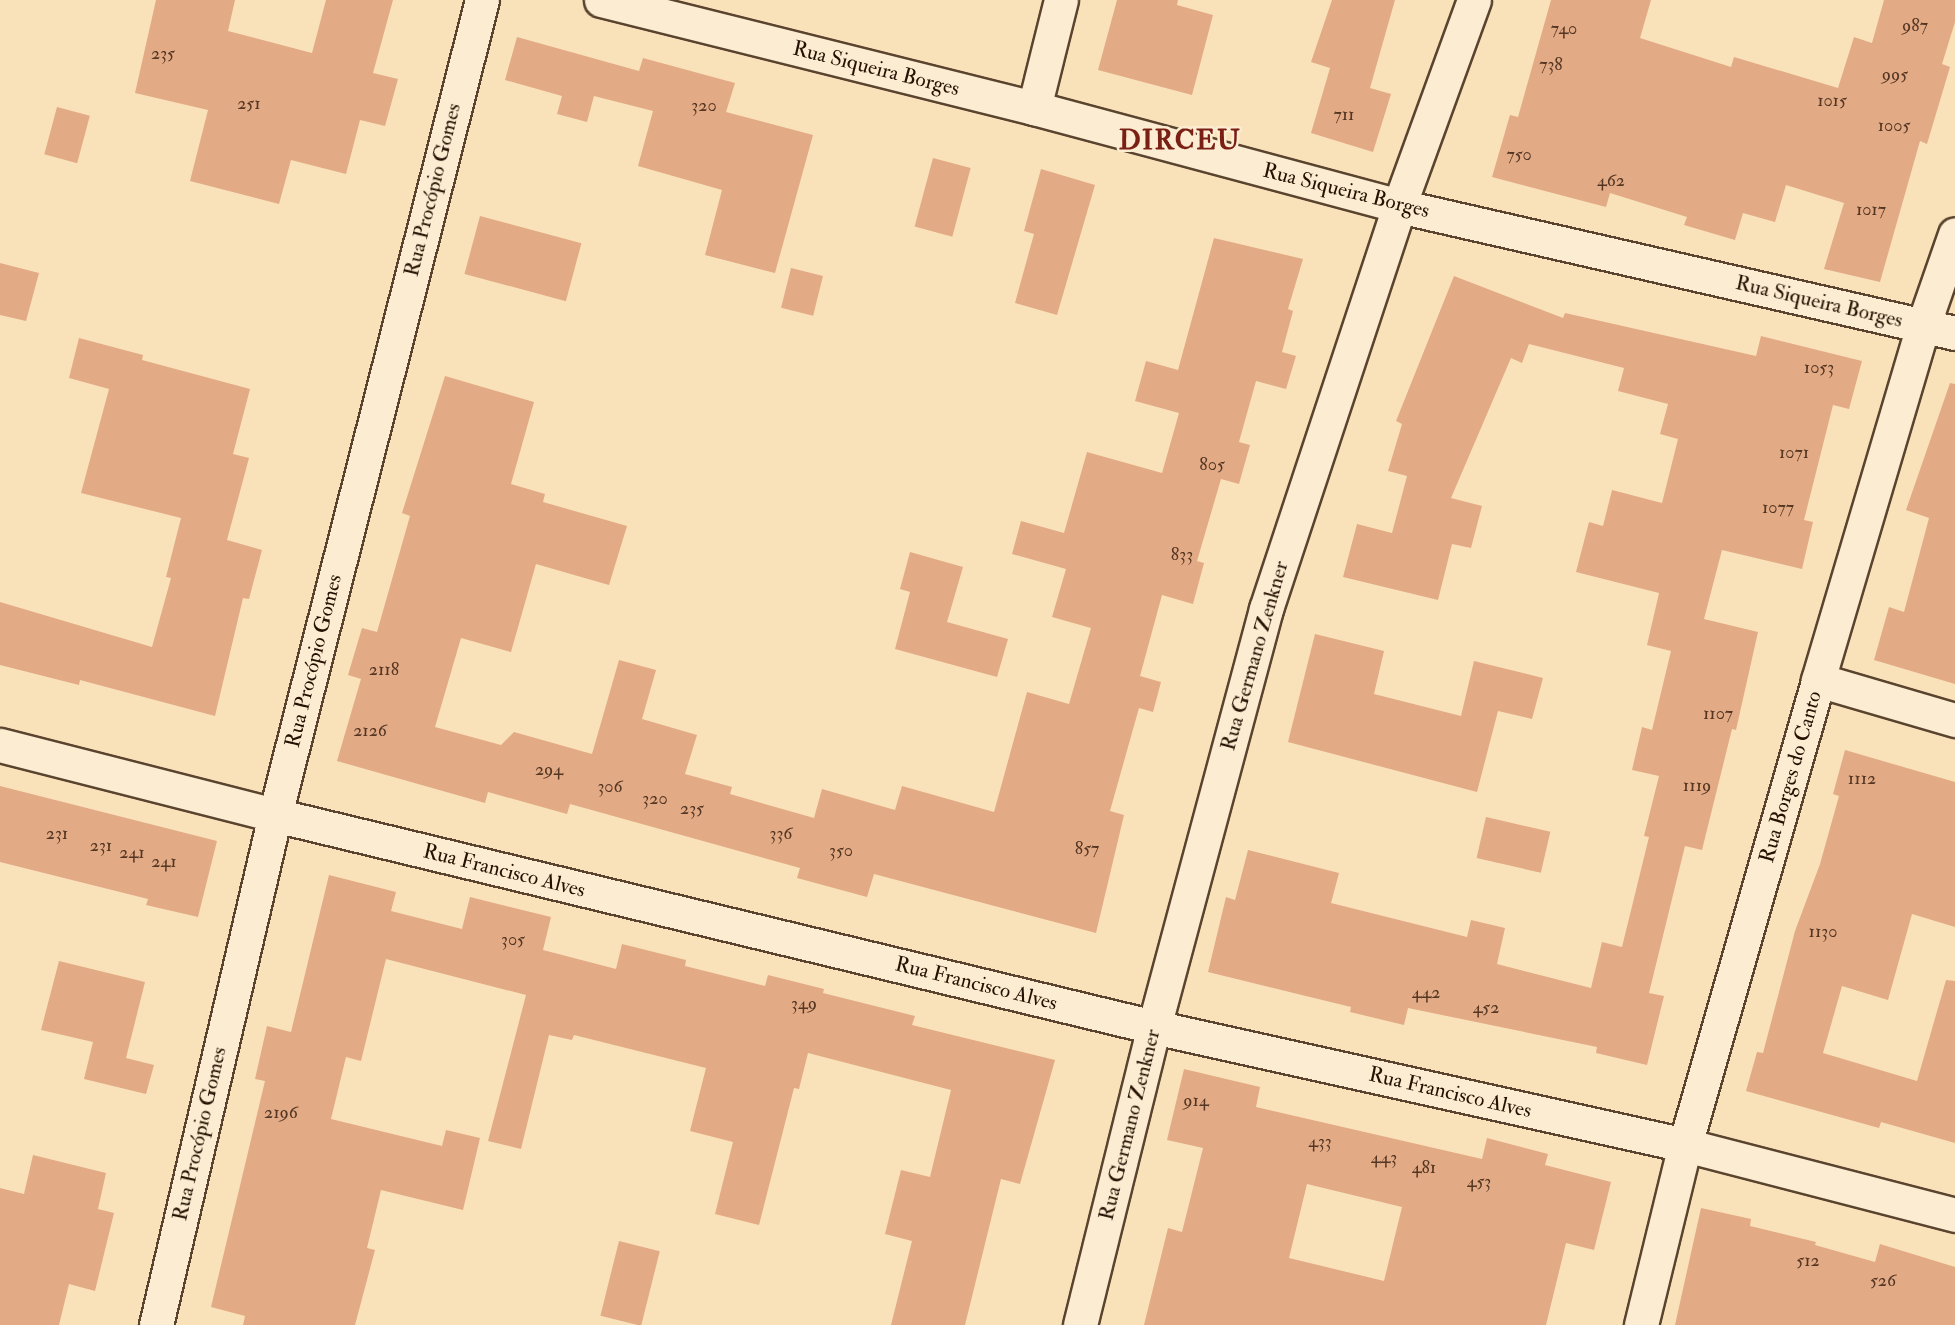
<!DOCTYPE html>
<html>
<head>
<meta charset="utf-8">
<style>
	body { margin:0 }
	#map { position:relative; width:1955px; height:1325px; overflow:hidden; background:#f9e2b9; font-family:"IM FELL Double Pica",serif }
	div>[style] { position:absolute }
	[style*='--x'] { left:calc(var(--x)*1px); top:calc(var(--y)*1px); width:calc(var(--w)*1px); rotate:calc(var(--a)*1deg) }
	.building>* { inset:0; background:#e3aa86; transform-origin:0 0 }
	.roads { filter:drop-shadow(2px 0 #5a442f) drop-shadow(-2px 0 #5a442f) drop-shadow(0 2px #5a442f) drop-shadow(0 -2px #5a442f) }
	.minor>* { height:33px; margin:-16.5px; padding:0 16.5px; transform-origin:16.5px; border-radius:16.5px; background:#fbecd2 }
	.tertiary>* { height:33px; margin:-16.5px; padding:0 16.5px; transform-origin:16.5px; border-radius:16.5px; background:#fbecd2 }
	span { translate:-50% -50%; white-space:nowrap; text-align:center; line-height:1.15; -webkit-text-stroke:5px #fbecd2; paint-order:stroke }
	.number-label { font-size:18px; color:#543622 }
	.number-label span { -webkit-text-stroke-width:0 }
	.street-label { font-size:21px; color:#251001 }
	.district-label { font-size:27px; color:#7a1f14; font-weight:700; letter-spacing:1.5px }
</style>
</head>
<body>
<div id="map">
	<div class="building">
		<i style="clip-path:polygon(156px 0,235px 0,228px 31px,312px 53px,326px 0,393px 0,373px 73px,398px 79px,385px 126px,360px 120px,346px 174px,291px 160px,279px 204px,190px 181px,208px 110px,135px 93px)"></i>
		<i style="clip-path:polygon(1117px 0,1178px 0,1177px 5px,1213px 15px,1192px 95px,1098px 70px)"></i>
		<i style="clip-path:polygon(1332px 0,1395px 0,1370px 88px,1391px 94px,1373px 152px,1311px 133px,1330px 68px,1311px 62px)"></i>
		<i style="clip-path:polygon(1551px 0,1651px 0,1640px 38px,1731px 67px,1734px 57px,1838px 88px,1854px 37px,1872px 43px,1884px 0,1955px 0,1955px 22px,1942px 64px,1950px 67px,1927px 144px,1920px 141px,1880px 282px,1824px 269px,1844px 203px,1786px 185px,1775px 222px,1743px 213px,1735px 240px,1684px 225px,1687px 217px,1610px 193px,1606px 207px,1492px 177px,1510px 115px,1518px 117px)"></i>
		<i style="clip-path:polygon(517px 37px,639px 71px,643px 58px,735px 83px,726px 112px,813px 135px,775px 273px,705px 255px,722px 190px,638px 166px,653px 111px,594px 96px,587px 122px,557px 114px,562px 96px,505px 80px)"></i>
		<i style="left:57px;top:107px;width:34px;height:49px;rotate:15deg"></i>
		<i style="left:933px;top:158px;width:39px;height:71px;rotate:15deg"></i>
		<i style="clip-path:polygon(1041px 169px,1095px 185px,1057px 315px,1015px 303px,1034px 234px,1024px 231px)"></i>
		<i style="left:480px;top:216px;width:105px;height:60px;rotate:15deg"></i>
		<i style="clip-path:polygon(1214px 238px,1303px 259px,1288px 309px,1293px 311px,1282px 352px,1296px 356px,1286px 389px,1256px 381px,1239px 442px,1250px 445px,1239px 484px,1221px 479px,1197px 561px,1204px 563px,1193px 604px,1162px 595px,1140px 676px,1161px 682px,1153px 712px,1139px 708px,1110px 811px,1124px 815px,1096px 933px,874px 874px,867px 897px,797px 878px,800px 868px,570px 804px,567px 814px,488px 792px,485px 803px,337px 761px,361px 679px,348px 675px,362px 628px,377px 632px,410px 516px,402px 513px,445px 376px,534px 402px,511px 484px,545px 494px,543px 502px,627px 526px,609px 585px,536px 564px,511px 652px,461px 638px,435px 727px,501px 745px,514px 732px,592px 754px,619px 660px,656px 670px,642px 719px,697px 735px,685px 774px,732px 787px,730px 794px,814px 818px,822px 789px,895px 810px,902px 786px,994px 812px,1027px 692px,1069px 704px,1091px 628px,1052px 617px,1066px 569px,1012px 554px,1021px 521px,1064px 533px,1087px 452px,1162px 473px,1179px 413px,1135px 401px,1146px 361px,1178px 370px)"></i>
		<i style="clip-path:polygon(0 263px,39px 273px,26px 321px,0 315px)"></i>
		<i style="left:791px;top:268px;width:33px;height:41px;rotate:14deg"></i>
		<i style="clip-path:polygon(1454px 276px,1563px 318px,1565px 313px,1756px 356px,1761px 336px,1862px 361px,1849px 409px,1833px 405px,1804px 520px,1813px 522px,1802px 569px,1722px 550px,1704px 619px,1758px 632px,1736px 730px,1732px 729px,1702px 850px,1685px 846px,1649px 993px,1664px 996px,1647px 1065px,1596px 1053px,1597px 1047px,1408px 1008px,1404px 1025px,1350px 1012px,1351px 1007px,1208px 972px,1226px 897px,1235px 900px,1248px 850px,1339px 873px,1331px 903px,1467px 937px,1471px 920px,1505px 928px,1497px 964px,1591px 988px,1602px 942px,1622px 947px,1649px 837px,1644px 836px,1659px 776px,1632px 770px,1642px 727px,1652px 730px,1671px 651px,1647px 645px,1659px 593px,1576px 572px,1589px 522px,1603px 526px,1612px 490px,1662px 503px,1678px 439px,1660px 434px,1668px 404px,1618px 391px,1624px 368px,1529px 344px,1522px 363px,1511px 358px,1451px 498px,1482px 506px,1471px 548px,1452px 544px,1438px 600px,1343px 577px,1357px 524px,1392px 533px,1407px 476px,1388px 471px,1402px 424px,1396px 421px)"></i>
		<i style="clip-path:polygon(79px 338px,143px 355px,142px 360px,250px 389px,233px 454px,249px 458px,227px 540px,262px 550px,249px 599px,243px 598px,215px 716px,80px 680px,79px 685px,0 665px,0 602px,152px 647px,171px 578px,166px 577px,181px 518px,81px 493px,109px 389px,69px 378px)"></i>
		<i style="clip-path:polygon(1950px 383px,1955px 384px,1955px 684px,1874px 660px,1889px 607px,1904px 612px,1929px 518px,1906px 510px)"></i>
		<i style="clip-path:polygon(910px 552px,963px 567px,947px 622px,1008px 639px,997px 677px,895px 649px,910px 592px,900px 589px)"></i>
		<i style="clip-path:polygon(1315px 634px,1384px 651px,1374px 694px,1461px 716px,1474px 661px,1543px 678px,1532px 719px,1498px 711px,1477px 792px,1288px 742px)"></i>
		<i style="clip-path:polygon(1845px 750px,1955px 782px,1955px 927px,1912px 914px,1888px 1000px,1842px 986px,1823px 1053px,1917px 1081px,1946px 980px,1955px 981px,1955px 1143px,1881px 1122px,1879px 1128px,1746px 1091px,1757px 1052px,1763px 1053px,1795px 931px,1820px 864px,1839px 796px,1833px 794px)"></i>
		<i style="clip-path:polygon(0 786px,217px 841px,198px 917px,146px 905px,148px 899px,0 862px)"></i>
		<i style="left:1486px;top:817px;width:66px;height:42px;rotate:13deg"></i>
		<i style="clip-path:polygon(329px 875px,396px 892px,391px 911px,462px 929px,470px 897px,551px 917px,543px 950px,616px 969px,622px 944px,686px 960px,685px 966px,765px 986px,768px 975px,824px 989px,823px 993px,915px 1016px,912px 1025px,1055px 1060px,1020px 1184px,1001px 1179px,965px 1325px,891px 1325px,912px 1241px,885px 1234px,901px 1170px,930px 1177px,951px 1090px,808px 1053px,799px 1089px,794px 1088px,759px 1225px,715px 1214px,733px 1142px,690px 1131px,706px 1068px,574px 1035px,572px 1040px,549px 1035px,521px 1149px,488px 1141px,526px 995px,386px 959px,361px 1061px,346px 1057px,331px 1119px,442px 1146px,446px 1130px,480px 1138px,463px 1210px,381px 1190px,367px 1248px,375px 1250px,355px 1325px,243px 1325px,245px 1316px,211px 1307px,265px 1081px,255px 1079px,267px 1026px,291px 1032px)"></i>
		<i style="clip-path:polygon(59px 961px,145px 982px,126px 1058px,154px 1065px,146px 1094px,84px 1079px,93px 1042px,41px 1030px)"></i>
		<i style="clip-path:polygon(evenodd,1184px 1069px,1260px 1087px,1256px 1107px,1482px 1159px,1487px 1138px,1548px 1154px,1545px 1165px,1611px 1182px,1594px 1250px,1566px 1243px,1546px 1325px,1144px 1325px,1168px 1228px,1182px 1232px,1203px 1148px,1167px 1140px,1184px 1069px,1307px 1184px,1402px 1207px,1384px 1281px,1289px 1258px,1307px 1184px)"></i>
		<i style="clip-path:polygon(33px 1155px,106px 1173px,98px 1209px,114px 1213px,95px 1291px,69px 1284px,59px 1325px,0 1325px,0 1188px,24px 1194px)"></i>
		<i style="clip-path:polygon(1701px 1208px,1751px 1219px,1750px 1226px,1816px 1242px,1815px 1245px,1875px 1262px,1880px 1244px,1955px 1267px,1955px 1325px,1675px 1325px)"></i>
		<i style="left:619px;top:1241px;width:42px;height:77px;rotate:14deg"></i>
	</div>
	<div class="roads">
		<div class="minor">
			<i style="--x:601;--y:0;--w:446;--a:14"></i>
			<i style="--x:1034;--y:108;--w:378;--a:15"></i>
			<i style="--x:1399;--y:206;--w:570;--a:12.87"></i>
			<i style="--x:1034;--y:108;--w:111;--a:-76"></i>
			<i style="--x:1818;--y:680;--w:143;--a:16.3"></i>
			<i style="--x:1685;--y:1145;--w:279;--a:14.5"></i>
			<i style="--x:156;--y:1325;--w:524;--a:-76.87"></i>
			<i style="--x:275;--y:815;--w:841;--a:-75.75"></i>
			<i style="--x:1080;--y:1325;--w:307;--a:-76.1"></i>
			<i style="--x:1154;--y:1027;--w:433;--a:-75"></i>
			<i style="--x:1266;--y:609;--w:424;--a:-71.7"></i>
			<i style="--x:1399;--y:206;--w:219;--a:-70"></i>
		</div>
		<div class="tertiary">
			<i style="--x:0;--y:745;--w:284;--a:14.3"></i>
			<i style="--x:275;--y:815;--w:904;--a:13.56"></i>
			<i style="--x:1154;--y:1027;--w:544;--a:12.53"></i>
			<i style="--x:1641;--y:1325;--w:185;--a:-76.3"></i>
			<i style="--x:1685;--y:1145;--w:484;--a:-74"></i>
			<i style="--x:1818;--y:680;--w:369;--a:-73.5"></i>
			<i style="--x:1923;--y:326;--w:97;--a:-70.8"></i>
		</div>
	</div>
	<div class="number-label">
		<span style="left:1915px;top:26px">987</span>
		<span style="left:1564px;top:29px">740</span>
		<span style="left:163px;top:54px">235</span>
		<span style="left:1551px;top:65px">738</span>
		<span style="left:1895px;top:75px">995</span>
		<span style="left:1832px;top:101px">1015</span>
		<span style="left:249px;top:104px">251</span>
		<span style="left:704px;top:106px">320</span>
		<span style="left:1344px;top:115px">711</span>
		<span style="left:1894px;top:126px">1005</span>
		<span style="left:1519px;top:155px">750</span>
		<span style="left:1611px;top:181px">462</span>
		<span style="left:1871px;top:210px">1017</span>
		<span style="left:1819px;top:368px">1053</span>
		<span style="left:1794px;top:453px">1071</span>
		<span style="left:1212px;top:465px">805</span>
		<span style="left:1778px;top:508px">1077</span>
		<span style="left:1182px;top:555px">833</span>
		<span style="left:384px;top:670px">2118</span>
		<span style="left:1718px;top:714px">1107</span>
		<span style="left:370px;top:731px">2126</span>
		<span style="left:549px;top:770px">294</span>
		<span style="left:1862px;top:779px">1112</span>
		<span style="left:1697px;top:786px">1119</span>
		<span style="left:610px;top:787px">306</span>
		<span style="left:655px;top:799px">320</span>
		<span style="left:692px;top:809px">235</span>
		<span style="left:57px;top:834px">231</span>
		<span style="left:781px;top:834px">336</span>
		<span style="left:101px;top:846px">231</span>
		<span style="left:1087px;top:849px">857</span>
		<span style="left:841px;top:851px">350</span>
		<span style="left:132px;top:853px">241</span>
		<span style="left:164px;top:862px">241</span>
		<span style="left:1823px;top:932px">1130</span>
		<span style="left:513px;top:940px">305</span>
		<span style="left:1426px;top:993px">442</span>
		<span style="left:804px;top:1004px">349</span>
		<span style="left:1486px;top:1008px">452</span>
		<span style="left:1196px;top:1101px">914</span>
		<span style="left:281px;top:1113px">2196</span>
		<span style="left:1320px;top:1142px">433</span>
		<span style="left:1384px;top:1158px">443</span>
		<span style="left:1424px;top:1168px">481</span>
		<span style="left:1479px;top:1182px">453</span>
		<span style="left:1808px;top:1261px">512</span>
		<span style="left:1883px;top:1281px">526</span>
	</div>
	<div class="street-label">
		<span style="left:876px;top:69px;rotate:14deg">Rua Siqueira Borges</span>
		<span style="left:433px;top:190px;rotate:-76deg">Rua Procópio Gomes</span>
		<span style="left:1346px;top:191px;rotate:14deg">Rua Siqueira Borges</span>
		<span style="left:1819px;top:302px;rotate:13deg">Rua Siqueira Borges</span>
		<span style="left:1255px;top:656px;rotate:-74deg">Rua Germano Zenkner</span>
		<span style="left:314px;top:661px;rotate:-76deg">Rua Procópio Gomes</span>
		<span style="left:1791px;top:777px;rotate:-74deg">Rua Borges do Canto</span>
		<span style="left:504px;top:871px;rotate:14deg">Rua Francisco Alves</span>
		<span style="left:976px;top:984px;rotate:14deg">Rua Francisco Alves</span>
		<span style="left:1450px;top:1093px;rotate:13deg">Rua Francisco Alves</span>
		<span style="left:1130px;top:1125px;rotate:-76deg">Rua Germano Zenkner</span>
		<span style="left:200px;top:1134px;rotate:-77deg">Rua Procópio Gomes</span>
	</div>
	<div class="district-label">
		<span style="left:1180px;top:141px">DIRCEU</span>
	</div>
</div>
</body>
</html>
